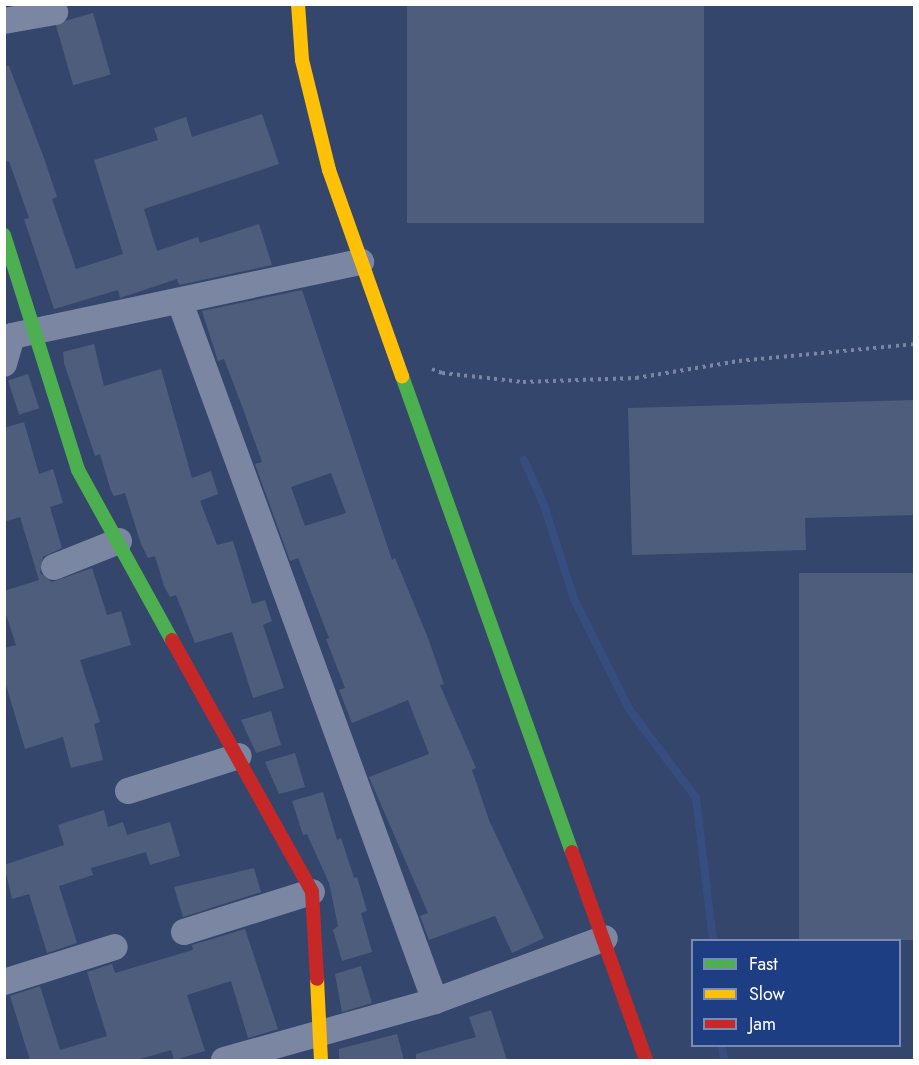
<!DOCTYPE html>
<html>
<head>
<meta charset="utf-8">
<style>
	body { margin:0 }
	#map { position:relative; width:919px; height:1065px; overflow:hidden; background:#35466c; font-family:Jost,sans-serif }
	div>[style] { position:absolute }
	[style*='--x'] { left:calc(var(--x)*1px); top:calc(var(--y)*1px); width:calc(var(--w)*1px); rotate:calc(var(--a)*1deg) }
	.stream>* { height:8px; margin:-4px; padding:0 4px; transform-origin:4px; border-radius:4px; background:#364d7f }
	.building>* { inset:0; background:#4f5d7c; transform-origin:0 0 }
	.path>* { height:4px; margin-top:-2px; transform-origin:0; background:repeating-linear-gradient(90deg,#7b87a2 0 3px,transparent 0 7.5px) }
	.street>* { height:26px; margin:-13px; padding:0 13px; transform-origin:13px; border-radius:13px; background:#7b87a2 }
	.fast>* { height:14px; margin:-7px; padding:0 7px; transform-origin:7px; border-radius:7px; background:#4caf50 }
	.slow>* { height:14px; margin:-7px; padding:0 7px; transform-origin:7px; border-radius:7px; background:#ffc107 }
	.jam>* { height:14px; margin:-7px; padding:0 7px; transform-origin:7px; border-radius:7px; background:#c62828 }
	span { translate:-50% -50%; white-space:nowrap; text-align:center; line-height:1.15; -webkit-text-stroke:4.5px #1e3e83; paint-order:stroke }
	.frame { position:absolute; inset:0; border:6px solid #fff; pointer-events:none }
	.legend { position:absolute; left:691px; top:939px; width:210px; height:108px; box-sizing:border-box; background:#1e3e83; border:2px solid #788bb5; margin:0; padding:8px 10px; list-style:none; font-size:18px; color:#fff }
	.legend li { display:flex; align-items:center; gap:12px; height:30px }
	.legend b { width:30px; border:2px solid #788bb5 }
</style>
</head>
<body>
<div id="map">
	<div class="stream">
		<i style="--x:524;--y:460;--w:49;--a:66"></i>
		<i style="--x:544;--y:505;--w:99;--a:72.3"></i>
		<i style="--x:574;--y:599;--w:123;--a:63.4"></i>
		<i style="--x:629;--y:709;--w:111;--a:53"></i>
		<i style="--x:696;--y:798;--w:143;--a:83.2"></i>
		<i style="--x:722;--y:1046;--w:14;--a:82"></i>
	</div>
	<div class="building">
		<i style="left:407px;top:4px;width:297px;height:219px"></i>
		<i style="left:93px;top:13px;width:64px;height:39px;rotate:74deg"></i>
		<i style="clip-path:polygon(4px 66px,9px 66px,44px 158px,57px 197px,52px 199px,76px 269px,123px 254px,94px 160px,158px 140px,154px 128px,186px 117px,192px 137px,262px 114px,279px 164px,144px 209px,157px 251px,198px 237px,200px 243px,259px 224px,272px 265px,179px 285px,177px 279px,120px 298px,118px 290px,54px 309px,24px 219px,29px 218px,9px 161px,4px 162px)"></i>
		<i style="clip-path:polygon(evenodd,302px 290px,392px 560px,395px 558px,428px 638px,444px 684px,440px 685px,476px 768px,472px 770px,489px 820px,544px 938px,512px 953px,495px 916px,429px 940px,420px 916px,428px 913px,369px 777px,429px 754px,408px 700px,352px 723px,339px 690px,345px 688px,326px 639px,329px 638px,298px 558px,290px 561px,255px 464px,262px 462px,242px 406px,224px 359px,218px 361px,202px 311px,302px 290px,331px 473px,346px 513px,305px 526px,291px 487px,331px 473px)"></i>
		<i style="clip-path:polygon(94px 344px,104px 386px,161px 369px,192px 478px,211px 471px,218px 494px,200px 501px,217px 545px,233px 541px,252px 604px,265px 600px,272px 621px,263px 625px,284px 688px,253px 698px,232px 632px,195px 643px,176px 595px,170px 597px,164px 586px,155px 556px,148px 558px,141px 544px,125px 493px,114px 496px,111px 491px,100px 454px,95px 456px,64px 363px,63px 352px)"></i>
		<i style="left:28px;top:374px;width:36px;height:21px;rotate:72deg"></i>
		<i style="clip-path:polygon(915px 400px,915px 515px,805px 518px,806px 550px,632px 555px,628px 408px)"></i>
		<i style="clip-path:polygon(24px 422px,39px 474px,53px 469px,63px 503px,50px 507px,62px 548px,43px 557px,40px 573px,52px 582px,92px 568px,107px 615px,121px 611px,131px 645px,80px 660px,100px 722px,94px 724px,103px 760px,71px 768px,63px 737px,25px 749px,4px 678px,4px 648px,16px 645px,4px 608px,4px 591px,39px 580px,20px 517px,4px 522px,4px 428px)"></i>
		<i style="left:915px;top:573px;width:367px;height:116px;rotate:90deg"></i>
		<i style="clip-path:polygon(271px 711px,281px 745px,256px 753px,241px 720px)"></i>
		<i style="clip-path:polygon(295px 753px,305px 787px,279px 794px,265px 762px)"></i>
		<i style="clip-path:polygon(323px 792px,337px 840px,341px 838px,354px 878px,357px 877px,367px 911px,361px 913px,372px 952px,342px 961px,333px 930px,338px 926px,329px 883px,307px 834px,303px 835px,292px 801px)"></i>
		<i style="clip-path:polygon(104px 810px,108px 827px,123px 822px,127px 835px,170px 822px,180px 856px,150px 865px,146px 852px,91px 868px,93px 875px,59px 886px,77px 943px,47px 953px,29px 894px,12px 899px,4px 865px,64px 845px,58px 825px)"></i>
		<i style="clip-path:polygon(254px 868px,261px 892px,183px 917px,174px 887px)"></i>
		<i style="clip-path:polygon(245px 929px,278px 1029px,248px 1038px,231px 981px,187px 995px,205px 1051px,174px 1060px,171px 1050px,137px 1060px,30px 1060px,10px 996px,40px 986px,60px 1050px,107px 1036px,87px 972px,112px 964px,115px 973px,193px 950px,192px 945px)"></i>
		<i style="clip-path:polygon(361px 966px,372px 1003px,342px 1012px,335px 974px)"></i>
		<i style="clip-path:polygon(491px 1010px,507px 1060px,416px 1060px,416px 1054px,476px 1037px,469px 1017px)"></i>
		<i style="clip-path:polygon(397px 1034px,404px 1060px,339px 1060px,339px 1049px)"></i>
	</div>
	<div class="path">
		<i style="--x:432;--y:369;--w:11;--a:22"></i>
		<i style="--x:442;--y:373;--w:81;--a:6.3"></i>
		<i style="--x:523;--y:382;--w:113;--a:-2"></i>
		<i style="--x:636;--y:378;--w:104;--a:-9.4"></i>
		<i style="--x:739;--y:361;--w:176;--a:-5.5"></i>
	</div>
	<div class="street">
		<i style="--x:4;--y:21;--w:52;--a:-10"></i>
		<i style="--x:180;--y:302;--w:744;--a:69.96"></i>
		<i style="--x:4;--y:364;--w:29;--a:-74"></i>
		<i style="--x:12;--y:336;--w:357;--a:-12"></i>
		<i style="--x:54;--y:567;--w:70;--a:-21.8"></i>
		<i style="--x:128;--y:791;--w:116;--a:-17.5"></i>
		<i style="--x:184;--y:932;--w:134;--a:-17.4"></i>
		<i style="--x:4;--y:982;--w:116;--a:-17.5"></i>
		<i style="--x:224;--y:1060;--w:219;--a:-15.6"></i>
		<i style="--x:435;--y:1001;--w:181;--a:-20.3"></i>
	</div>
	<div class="fast">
		<i style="--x:4;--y:235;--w:246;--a:72.5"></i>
		<i style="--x:78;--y:470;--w:194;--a:61.1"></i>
		<i style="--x:402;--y:376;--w:505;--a:70.35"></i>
	</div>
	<div class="slow">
		<i style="--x:298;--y:4;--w:56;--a:85.9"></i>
		<i style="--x:302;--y:60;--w:113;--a:76.2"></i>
		<i style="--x:329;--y:170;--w:219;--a:70.5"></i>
		<i style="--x:317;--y:979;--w:81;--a:87.2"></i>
	</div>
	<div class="jam">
		<i style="--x:172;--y:640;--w:288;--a:60.9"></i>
		<i style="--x:312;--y:892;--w:87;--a:86.7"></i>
		<i style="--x:572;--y:852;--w:221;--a:70.4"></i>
	</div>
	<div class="frame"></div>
	<ul class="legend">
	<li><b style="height:8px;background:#4caf50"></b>Fast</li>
	<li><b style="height:8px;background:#ffc107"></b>Slow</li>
	<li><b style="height:8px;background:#c62828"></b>Jam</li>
	</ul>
</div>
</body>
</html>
